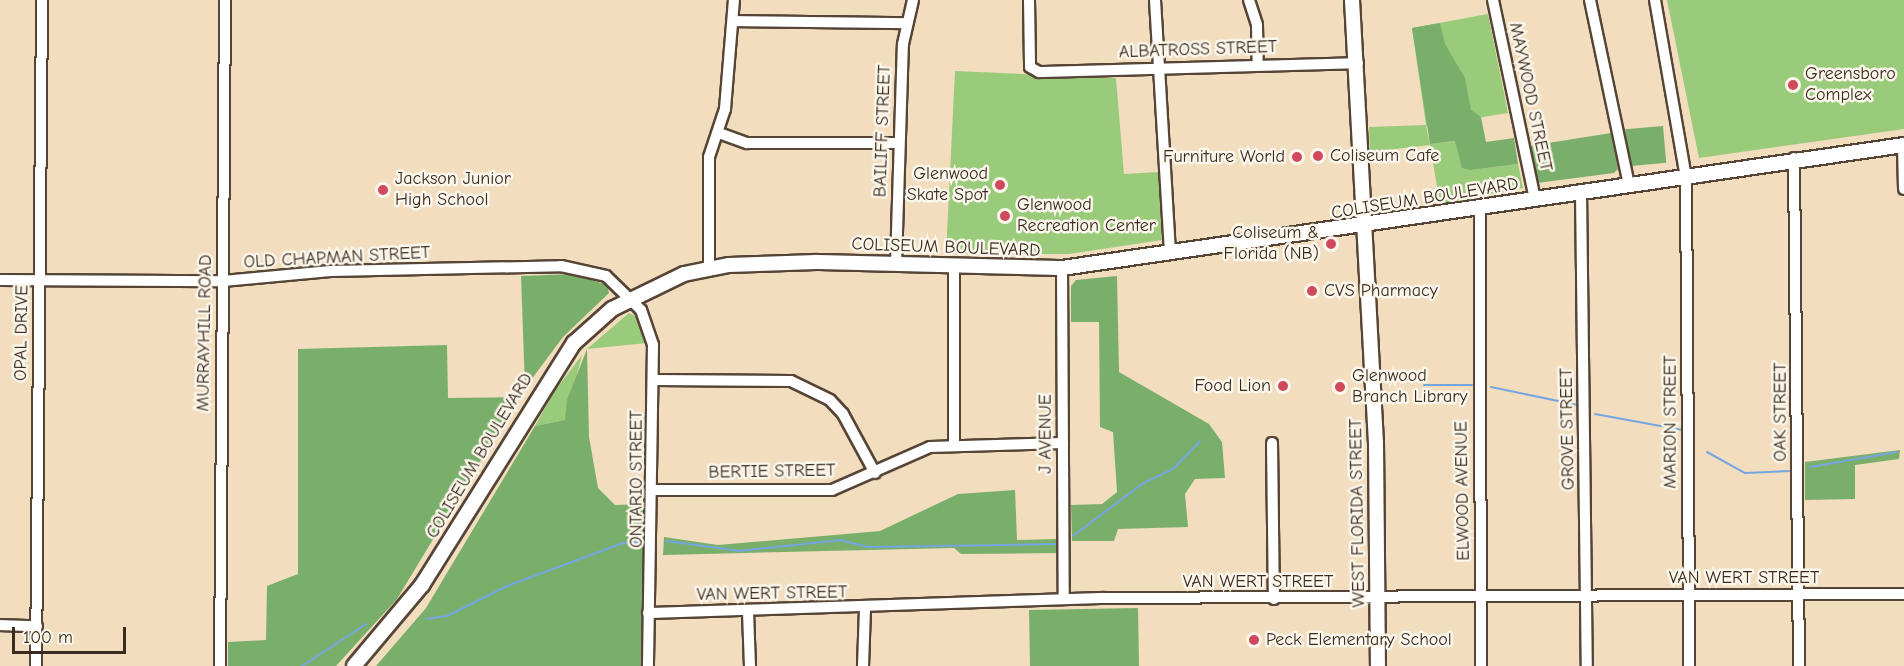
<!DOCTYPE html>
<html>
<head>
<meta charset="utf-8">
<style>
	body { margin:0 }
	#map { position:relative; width:1904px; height:666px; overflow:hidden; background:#f2ddbf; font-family:"Comic Neue",sans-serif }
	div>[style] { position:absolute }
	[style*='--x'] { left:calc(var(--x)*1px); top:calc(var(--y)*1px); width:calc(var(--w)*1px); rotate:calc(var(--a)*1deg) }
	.green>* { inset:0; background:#99cb7b }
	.forest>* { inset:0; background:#7aaf6b; transform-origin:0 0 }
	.stream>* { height:2px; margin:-1px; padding:0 1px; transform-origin:1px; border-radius:1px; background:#75a6e0 }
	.roads { filter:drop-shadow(2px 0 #564536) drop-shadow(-2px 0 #564536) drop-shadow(0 2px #564536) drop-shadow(0 -2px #564536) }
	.minor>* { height:10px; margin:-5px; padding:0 5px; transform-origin:5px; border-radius:5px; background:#fff }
	.major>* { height:14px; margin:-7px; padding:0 7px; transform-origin:7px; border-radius:7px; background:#fff }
	.dots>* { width:16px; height:16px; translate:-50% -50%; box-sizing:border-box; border:3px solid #fbf7ec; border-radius:50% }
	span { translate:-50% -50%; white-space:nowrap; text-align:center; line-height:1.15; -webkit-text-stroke:5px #fbf7ec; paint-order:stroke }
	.street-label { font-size:18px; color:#3b2a1e }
	.poi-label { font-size:18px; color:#3b2a1e }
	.left { translate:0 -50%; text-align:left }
	.right { translate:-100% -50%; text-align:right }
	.scale { position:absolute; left:12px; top:627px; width:114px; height:27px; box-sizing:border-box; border:3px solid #3b2a1e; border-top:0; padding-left:8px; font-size:18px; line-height:21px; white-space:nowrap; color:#3b2a1e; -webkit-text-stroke:4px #fbf7ec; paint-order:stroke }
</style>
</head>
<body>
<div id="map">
	<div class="green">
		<i style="clip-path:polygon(1667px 0,1904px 0,1904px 129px,1699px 158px)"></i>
		<i style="clip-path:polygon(1488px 14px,1508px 113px,1426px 126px,1430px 144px,1456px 141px,1471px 170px,1518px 164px,1523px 188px,1440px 204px,1430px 145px,1370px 152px,1369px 127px,1426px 125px,1412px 28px)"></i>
		<i style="clip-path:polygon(955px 71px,1116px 78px,1124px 174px,1159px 172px,1162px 240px,1069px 254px,946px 254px)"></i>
		<i style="clip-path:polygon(629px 313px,640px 318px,647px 343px,587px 349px)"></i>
		<i style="clip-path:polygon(582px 355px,565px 420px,535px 426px,554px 392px)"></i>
	</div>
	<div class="forest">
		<i style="clip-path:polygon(1440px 23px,1445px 44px,1465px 78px,1471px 110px,1481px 117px,1486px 142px,1514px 138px,1518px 164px,1471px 170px,1462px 168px,1455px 141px,1430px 144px,1412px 28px)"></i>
		<i style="left:1663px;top:126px;width:37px;height:38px;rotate:85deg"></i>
		<i style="clip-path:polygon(1611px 133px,1618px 169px,1614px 173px,1537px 183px,1529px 146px)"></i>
		<i style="clip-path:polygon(574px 274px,607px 285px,609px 293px,563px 337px,525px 388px,521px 276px)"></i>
		<i style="clip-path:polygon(1117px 276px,1119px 372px,1209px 424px,1222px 442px,1225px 478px,1195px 479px,1185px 494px,1188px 527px,1118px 529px,1114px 541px,1072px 541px,1071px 505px,1102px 504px,1117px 492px,1113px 432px,1100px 427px,1099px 322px,1071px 322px,1071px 286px,1076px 280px)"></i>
		<i style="clip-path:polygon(447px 345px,448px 398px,519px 397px,397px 599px,336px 666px,228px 666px,228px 642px,266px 640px,267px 586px,298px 574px,298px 349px)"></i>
		<i style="clip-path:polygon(587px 349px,589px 437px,598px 488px,615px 505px,648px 504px,643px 666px,376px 666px,426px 608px,535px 426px,565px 420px,567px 400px)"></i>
		<i style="clip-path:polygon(1900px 450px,1899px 459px,1855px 465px,1855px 499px,1805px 500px,1805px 462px)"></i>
		<i style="clip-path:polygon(1015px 490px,1017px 540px,1058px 539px,1058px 553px,961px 554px,954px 548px,663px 555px,664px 537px,718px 545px,880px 531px,958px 494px)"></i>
		<i style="left:1138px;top:608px;width:58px;height:109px;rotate:89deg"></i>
	</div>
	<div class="stream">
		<i style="--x:1424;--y:385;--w:48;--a:0"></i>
		<i style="--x:1491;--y:387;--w:88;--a:11.8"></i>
		<i style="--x:1595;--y:414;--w:89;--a:10.3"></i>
		<i style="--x:1707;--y:452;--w:43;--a:28.9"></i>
		<i style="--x:1745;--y:473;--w:44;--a:-2.6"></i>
		<i style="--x:1810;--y:467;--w:88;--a:-9.8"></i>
		<i style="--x:1073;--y:536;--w:86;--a:-37"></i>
		<i style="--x:1142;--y:484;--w:34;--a:-26"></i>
		<i style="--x:1173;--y:469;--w:39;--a:-46"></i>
		<i style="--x:666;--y:541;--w:75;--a:7.7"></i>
		<i style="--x:740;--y:551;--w:101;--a:-6.3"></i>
		<i style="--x:840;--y:540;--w:30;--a:14"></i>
		<i style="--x:869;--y:547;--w:189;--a:-0.9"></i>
		<i style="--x:426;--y:619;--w:21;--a:-8"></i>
		<i style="--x:447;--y:616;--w:67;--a:-26.6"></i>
		<i style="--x:507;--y:586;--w:124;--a:-20.3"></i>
		<i style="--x:623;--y:543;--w:24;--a:-5"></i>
		<i style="--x:302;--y:666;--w:77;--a:-33.3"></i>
	</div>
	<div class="roads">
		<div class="minor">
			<i style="--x:1029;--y:0;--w:67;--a:89.1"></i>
			<i style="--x:1030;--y:67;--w:10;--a:29"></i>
			<i style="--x:1039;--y:72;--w:319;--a:-1.6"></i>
			<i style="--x:1155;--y:0;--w:254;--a:86.6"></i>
			<i style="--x:1249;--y:0;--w:26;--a:72"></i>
			<i style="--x:1257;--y:25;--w:39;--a:89"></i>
			<i style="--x:1493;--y:0;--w:204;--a:78.1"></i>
			<i style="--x:1590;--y:0;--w:189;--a:78.1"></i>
			<i style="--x:1655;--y:0;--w:180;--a:80.1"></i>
			<i style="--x:1686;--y:177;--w:489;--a:89.6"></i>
			<i style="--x:733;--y:21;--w:173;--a:0.7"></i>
			<i style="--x:719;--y:133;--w:30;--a:20"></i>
			<i style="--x:747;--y:143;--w:150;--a:0"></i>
			<i style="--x:1903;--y:145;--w:44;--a:88.7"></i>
			<i style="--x:1794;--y:158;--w:508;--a:89.44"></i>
			<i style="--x:1581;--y:192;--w:474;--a:89.3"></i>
			<i style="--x:1480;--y:209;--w:457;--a:89.9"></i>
			<i style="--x:896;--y:264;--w:220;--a:-88.2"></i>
			<i style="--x:903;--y:44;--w:45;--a:-77.2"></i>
			<i style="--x:709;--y:267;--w:110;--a:-90"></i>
			<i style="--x:709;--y:157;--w:51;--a:-71.6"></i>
			<i style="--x:725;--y:109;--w:109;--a:-85.3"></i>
			<i style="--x:954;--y:267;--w:175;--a:90"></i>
			<i style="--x:1062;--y:268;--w:331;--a:89.7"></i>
			<i style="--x:0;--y:280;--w:223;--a:0.3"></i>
			<i style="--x:223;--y:281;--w:108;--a:-5.3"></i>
			<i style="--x:331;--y:271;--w:230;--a:-1.2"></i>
			<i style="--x:561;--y:266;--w:46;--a:12.5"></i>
			<i style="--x:606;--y:276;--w:49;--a:44.2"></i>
			<i style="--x:641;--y:310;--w:37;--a:71"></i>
			<i style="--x:653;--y:345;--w:321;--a:90.9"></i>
			<i style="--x:655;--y:380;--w:136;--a:0.4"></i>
			<i style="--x:791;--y:381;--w:43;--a:26"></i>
			<i style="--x:830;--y:400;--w:19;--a:47"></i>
			<i style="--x:843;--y:414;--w:67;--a:61.5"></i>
			<i style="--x:1272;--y:443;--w:156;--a:89.3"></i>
			<i style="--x:654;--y:490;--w:178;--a:0"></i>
			<i style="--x:832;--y:490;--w:107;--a:-23.7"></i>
			<i style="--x:930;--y:447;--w:133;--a:-1.7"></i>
			<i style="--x:748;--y:612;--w:54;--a:87.9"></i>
			<i style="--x:648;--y:613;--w:455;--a:-1.9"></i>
			<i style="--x:1103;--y:598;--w:801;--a:-0.29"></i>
			<i style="--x:0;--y:625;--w:37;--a:2"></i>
			<i style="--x:36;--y:666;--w:666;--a:-89.48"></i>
			<i style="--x:220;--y:666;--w:666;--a:-89.57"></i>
			<i style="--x:863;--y:666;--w:57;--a:-88"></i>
		</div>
		<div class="major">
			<i style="--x:1352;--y:0;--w:443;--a:86.9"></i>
			<i style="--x:1376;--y:442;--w:224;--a:89.5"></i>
			<i style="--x:354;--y:666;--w:106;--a:-50"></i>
			<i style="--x:422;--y:585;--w:286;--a:-57.9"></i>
			<i style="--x:574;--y:343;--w:51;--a:-41.8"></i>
			<i style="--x:612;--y:309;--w:80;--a:-25.9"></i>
			<i style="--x:684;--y:274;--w:46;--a:-11.3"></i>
			<i style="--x:729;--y:265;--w:87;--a:-2"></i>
			<i style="--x:816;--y:262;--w:246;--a:1.4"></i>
			<i style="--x:1062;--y:268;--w:851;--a:-8.31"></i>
		</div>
	</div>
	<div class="dots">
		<i style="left:1793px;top:85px;background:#d1495b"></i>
		<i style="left:1318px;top:156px;background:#d1495b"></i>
		<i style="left:1297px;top:157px;background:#d1495b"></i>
		<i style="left:1000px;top:185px;background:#d1495b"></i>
		<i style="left:383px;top:190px;background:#d1495b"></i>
		<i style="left:1005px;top:216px;background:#d1495b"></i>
		<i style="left:1331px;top:244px;background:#d1495b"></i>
		<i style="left:1312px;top:291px;background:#d1495b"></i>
		<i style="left:1283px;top:386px;background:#d1495b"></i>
		<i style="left:1340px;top:387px;background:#d1495b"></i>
		<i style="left:1254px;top:640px;background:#d1495b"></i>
	</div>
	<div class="street-label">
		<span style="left:1198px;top:50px;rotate:-2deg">ALBATROSS STREET</span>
		<span style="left:1530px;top:97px;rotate:78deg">MAYWOOD STREET</span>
		<span style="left:883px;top:131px;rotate:-88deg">BAILIFF STREET</span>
		<span style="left:1425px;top:199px;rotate:-9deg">COLISEUM BOULEVARD</span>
		<span style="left:946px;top:248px;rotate:2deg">COLISEUM BOULEVARD</span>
		<span style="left:337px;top:258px;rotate:-3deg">OLD CHAPMAN STREET</span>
		<span style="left:22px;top:333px;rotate:-89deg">OPAL DRIVE</span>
		<span style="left:205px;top:333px;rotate:-89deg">MURRAYHILL ROAD</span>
		<span style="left:1781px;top:412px;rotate:-90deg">OAK STREET</span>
		<span style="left:1671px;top:422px;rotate:-90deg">MARION STREET</span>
		<span style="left:1568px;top:429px;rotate:-91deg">GROVE STREET</span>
		<span style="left:1046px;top:434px;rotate:-90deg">J AVENUE</span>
		<span style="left:480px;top:456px;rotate:-59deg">COLISEUM BOULEVARD</span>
		<span style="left:772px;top:472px;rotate:-1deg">BERTIE STREET</span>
		<span style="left:637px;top:479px;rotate:-90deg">ONTARIO STREET</span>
		<span style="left:1463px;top:491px;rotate:-91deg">ELWOOD AVENUE</span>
		<span style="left:1358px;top:513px;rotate:-91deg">WEST FLORIDA STREET</span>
		<span style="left:1744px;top:578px">VAN WERT STREET</span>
		<span style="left:1258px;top:582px">VAN WERT STREET</span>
		<span style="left:772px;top:594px;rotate:-1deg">VAN WERT STREET</span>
	</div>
	<div class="poi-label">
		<span class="left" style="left:1805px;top:85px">Greensboro<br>Complex</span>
		<span class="left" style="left:1330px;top:156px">Coliseum Cafe</span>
		<span class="right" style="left:1285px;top:157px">Furniture World</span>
		<span class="right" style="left:988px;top:185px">Glenwood<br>Skate Spot</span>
		<span class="left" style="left:395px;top:190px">Jackson Junior<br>High School</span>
		<span class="left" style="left:1017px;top:216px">Glenwood<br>Recreation Center</span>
		<span class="right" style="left:1319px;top:244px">Coliseum &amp;<br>Florida (NB)</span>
		<span class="left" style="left:1324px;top:291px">CVS Pharmacy</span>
		<span class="left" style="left:1352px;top:387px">Glenwood<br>Branch Library</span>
		<span class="right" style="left:1271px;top:386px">Food Lion</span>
		<span class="left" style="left:1266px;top:640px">Peck Elementary School</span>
	</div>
	<div class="scale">100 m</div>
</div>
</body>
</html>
